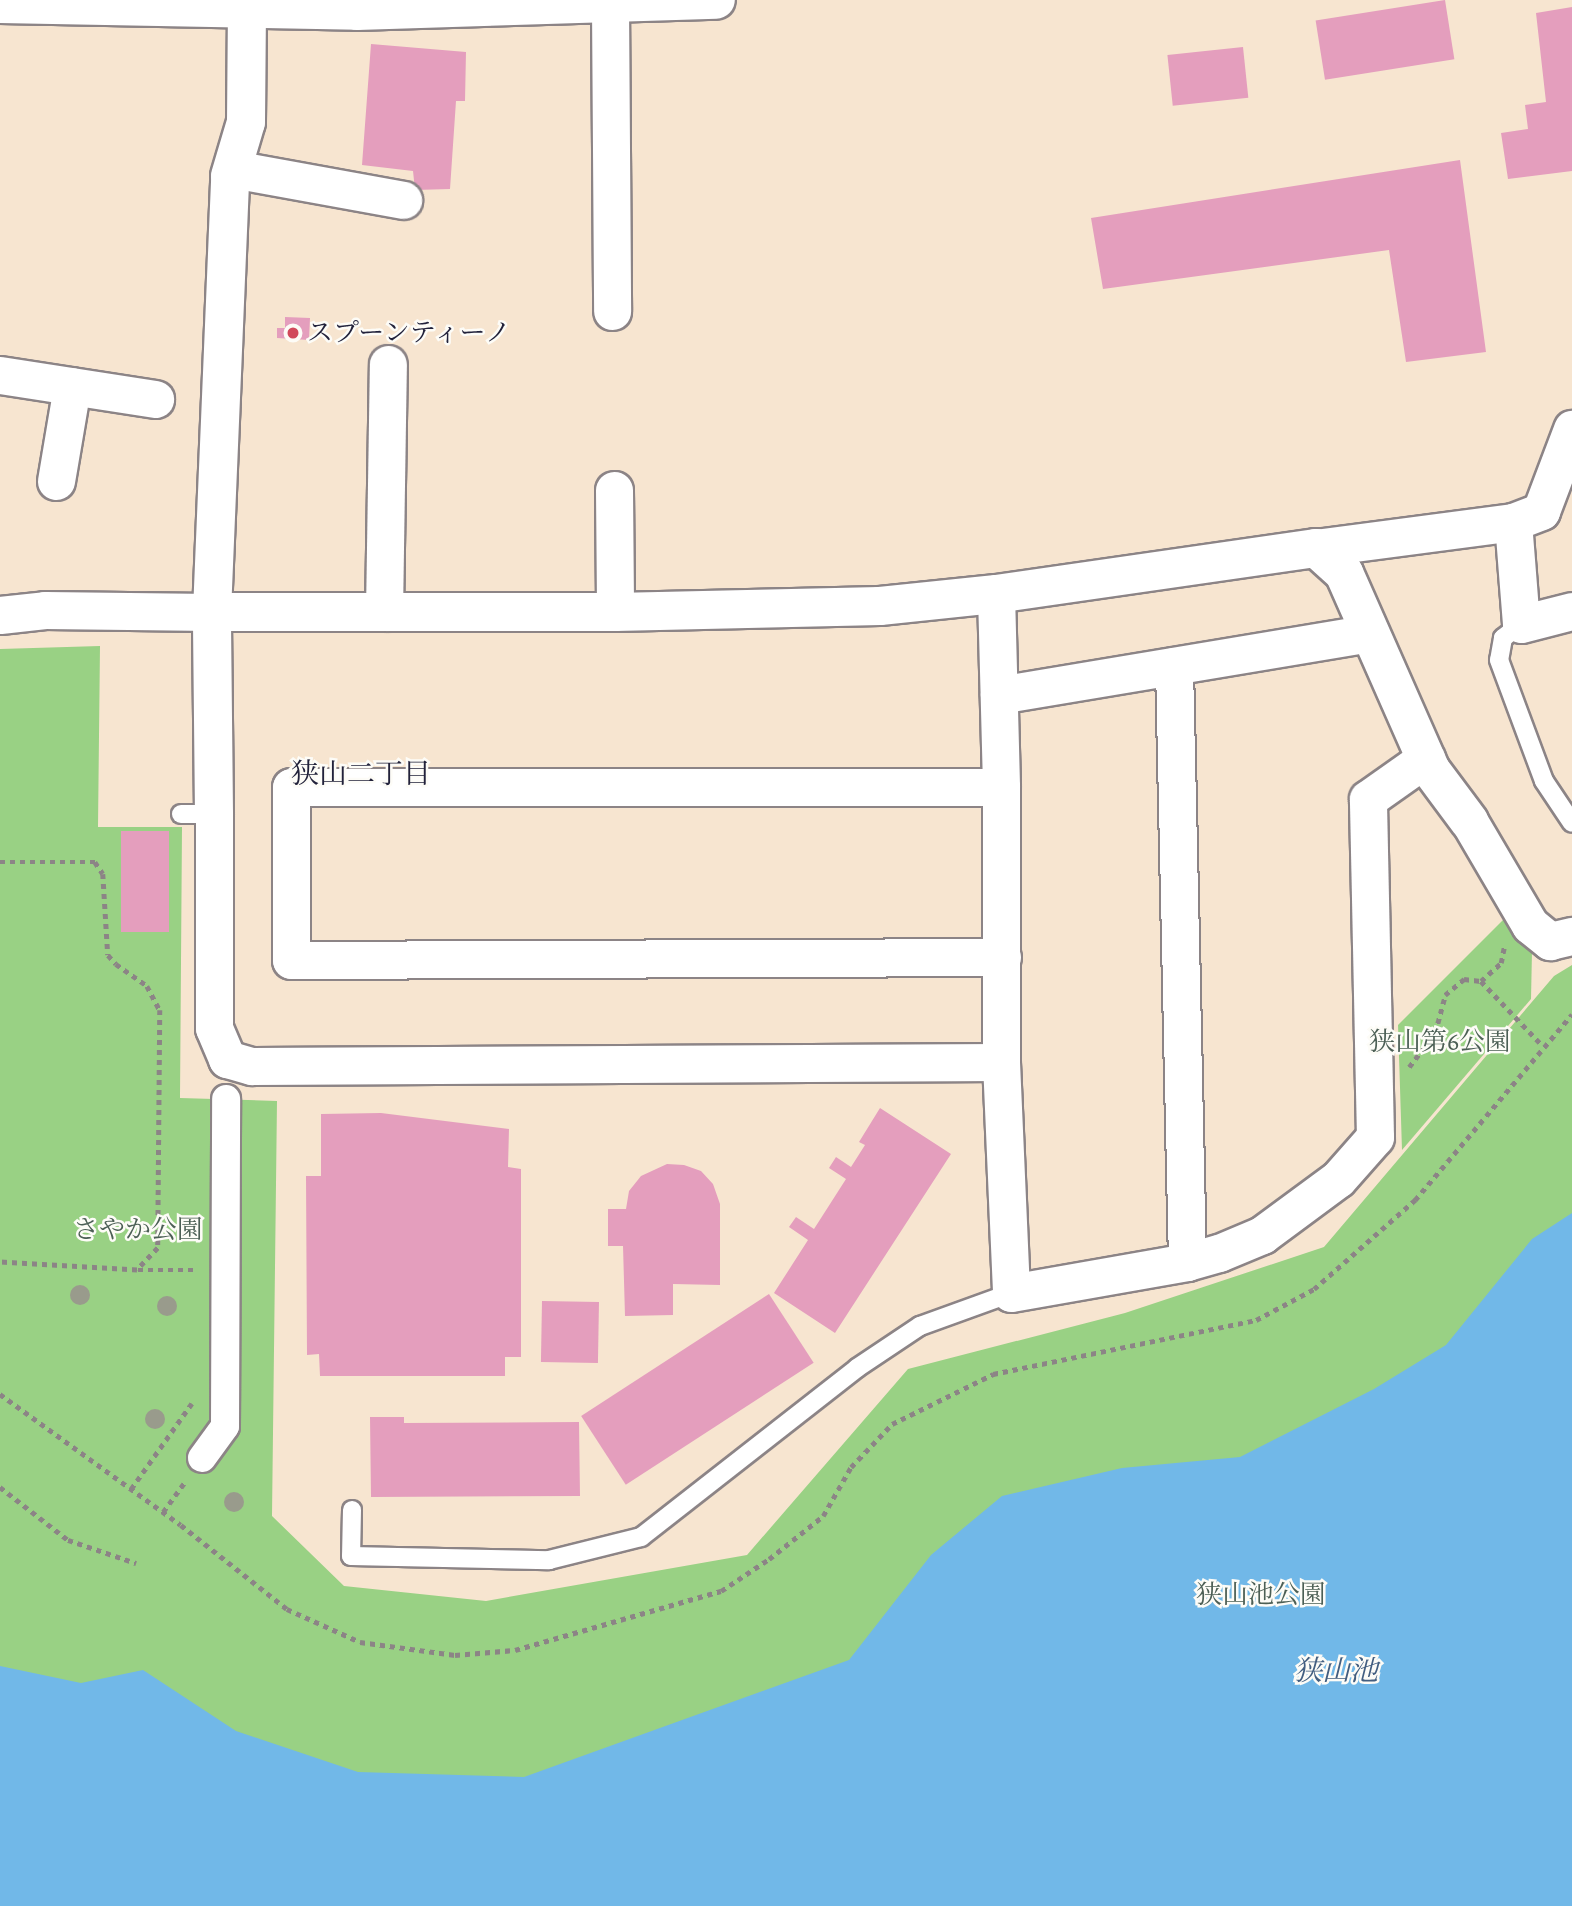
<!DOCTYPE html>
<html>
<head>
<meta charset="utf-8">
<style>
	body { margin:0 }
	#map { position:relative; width:1572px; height:1906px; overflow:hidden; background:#f7e5d0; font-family:Alegreya,"Noto Serif JP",serif }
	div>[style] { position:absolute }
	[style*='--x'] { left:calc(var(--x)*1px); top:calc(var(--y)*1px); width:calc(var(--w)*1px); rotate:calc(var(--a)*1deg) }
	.green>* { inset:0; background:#99d184 }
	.water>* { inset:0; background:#71b8e8 }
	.building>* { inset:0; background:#e49ebd; transform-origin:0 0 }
	.path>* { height:4.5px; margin-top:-2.25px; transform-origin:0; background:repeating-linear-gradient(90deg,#8c8486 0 5px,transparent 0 10px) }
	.roads { filter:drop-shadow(2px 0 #8c8486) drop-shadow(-2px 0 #8c8486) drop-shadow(0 2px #8c8486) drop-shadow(0 -2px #8c8486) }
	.service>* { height:18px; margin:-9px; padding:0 9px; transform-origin:9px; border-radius:9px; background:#fff }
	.pedestrian>* { height:28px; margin:-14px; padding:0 14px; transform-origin:14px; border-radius:14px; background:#fff }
	.minor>* { height:37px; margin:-18.5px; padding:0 18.5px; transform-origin:18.5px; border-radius:18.5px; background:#fff }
	.tertiary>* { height:38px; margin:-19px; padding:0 19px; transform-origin:19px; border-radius:19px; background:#fff }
	.secondary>* { height:38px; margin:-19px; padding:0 19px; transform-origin:19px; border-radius:19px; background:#fff }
	.trees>* { width:20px; height:20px; margin:-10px; border-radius:50%; background:#999b8c }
	.dots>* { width:19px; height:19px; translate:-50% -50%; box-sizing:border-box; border:4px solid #fdfcf7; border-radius:50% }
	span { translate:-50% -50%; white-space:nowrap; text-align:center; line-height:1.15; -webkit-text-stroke:5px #fdfcf7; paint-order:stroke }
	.poi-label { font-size:26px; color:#22223b }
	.left { translate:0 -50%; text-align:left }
	.park-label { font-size:26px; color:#4c5f55 }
	.neighbourhood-label { font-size:28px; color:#22223b }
	.water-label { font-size:28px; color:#425e80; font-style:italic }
</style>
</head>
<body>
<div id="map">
	<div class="green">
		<i style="clip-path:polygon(100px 646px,98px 827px,182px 827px,180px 1098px,277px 1101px,272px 1516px,344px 1586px,486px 1601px,747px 1555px,908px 1369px,1125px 1313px,1324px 1247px,1554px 976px,1572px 965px,1572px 1906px,0 1906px,0 649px)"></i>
		<i style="clip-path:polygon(1506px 917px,1532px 951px,1531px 999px,1402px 1150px,1398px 1025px)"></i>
	</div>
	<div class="water">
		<i style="clip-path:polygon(1572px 1213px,1572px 1906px,0 1906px,0 1666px,81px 1683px,143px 1670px,236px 1731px,358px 1772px,524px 1777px,849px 1660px,931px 1555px,1002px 1496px,1122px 1468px,1240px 1457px,1374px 1389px,1446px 1345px,1532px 1239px)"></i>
	</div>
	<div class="building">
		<i style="left:1445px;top:0;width:60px;height:131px;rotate:81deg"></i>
		<i style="clip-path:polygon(1572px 7px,1572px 171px,1508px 179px,1501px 133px,1528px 129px,1525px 105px,1546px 102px,1536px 13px)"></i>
		<i style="clip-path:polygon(371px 44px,466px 52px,465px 101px,456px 101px,450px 189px,415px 190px,413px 171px,362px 165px)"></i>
		<i style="left:1243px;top:47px;width:51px;height:76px;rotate:84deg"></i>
		<i style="clip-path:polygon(1460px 160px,1486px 352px,1406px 362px,1389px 250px,1103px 289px,1091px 218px)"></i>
		<i style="clip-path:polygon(285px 317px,310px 318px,309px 340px,277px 338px,277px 328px,285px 328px)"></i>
		<i style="left:121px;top:831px;width:48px;height:101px"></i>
		<i style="clip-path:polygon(880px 1108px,951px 1154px,835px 1333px,774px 1293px,808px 1240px,789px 1227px,796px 1217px,814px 1229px,846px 1179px,829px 1168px,836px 1157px,851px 1167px,865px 1145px,859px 1142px)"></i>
		<i style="clip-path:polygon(381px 1113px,509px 1129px,508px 1167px,521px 1169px,521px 1357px,505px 1357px,505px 1376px,320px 1376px,319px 1354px,307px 1355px,306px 1176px,321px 1176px,321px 1114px)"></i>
		<i style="clip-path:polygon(667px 1164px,684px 1165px,701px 1171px,713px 1184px,720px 1204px,720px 1285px,673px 1284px,673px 1315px,625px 1316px,623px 1246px,608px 1246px,608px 1209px,626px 1209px,629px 1191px,641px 1176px)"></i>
		<i style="left:769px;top:1294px;width:82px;height:224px;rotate:57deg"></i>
		<i style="left:542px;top:1301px;width:57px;height:61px;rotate:1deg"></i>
		<i style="clip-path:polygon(370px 1417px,404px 1417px,404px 1423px,579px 1422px,580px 1496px,371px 1497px)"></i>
	</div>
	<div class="path">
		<i style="--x:0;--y:862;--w:95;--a:0"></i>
		<i style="--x:95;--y:862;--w:14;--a:56"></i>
		<i style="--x:103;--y:874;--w:81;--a:86.5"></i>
		<i style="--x:108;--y:955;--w:12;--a:48"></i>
		<i style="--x:116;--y:964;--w:38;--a:35"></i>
		<i style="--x:147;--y:986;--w:27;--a:62"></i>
		<i style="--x:160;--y:1010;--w:238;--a:90.5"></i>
		<i style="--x:158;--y:1248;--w:30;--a:134"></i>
		<i style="--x:137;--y:1270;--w:137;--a:-176.7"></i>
		<i style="--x:1481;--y:981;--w:88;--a:46.4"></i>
		<i style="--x:1409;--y:1067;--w:43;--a:-52.6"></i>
		<i style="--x:1435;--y:1033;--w:39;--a:-75"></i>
		<i style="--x:1445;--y:995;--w:25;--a:-40"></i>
		<i style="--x:1464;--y:979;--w:17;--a:7"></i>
		<i style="--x:1481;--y:981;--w:27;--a:-42"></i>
		<i style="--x:1501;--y:963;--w:16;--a:-79"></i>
		<i style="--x:138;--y:1270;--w:57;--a:0"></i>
		<i style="--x:0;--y:1394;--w:223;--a:35.9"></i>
		<i style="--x:181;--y:1525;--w:135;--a:38.4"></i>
		<i style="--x:287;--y:1609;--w:80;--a:24.3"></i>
		<i style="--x:360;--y:1642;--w:96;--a:7.8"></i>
		<i style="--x:455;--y:1655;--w:60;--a:-4.8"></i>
		<i style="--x:515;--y:1650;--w:214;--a:-16"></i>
		<i style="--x:721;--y:1591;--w:58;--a:-33.7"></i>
		<i style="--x:769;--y:1559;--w:69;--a:-38.5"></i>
		<i style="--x:823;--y:1516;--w:56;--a:-60.3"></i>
		<i style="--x:851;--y:1467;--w:59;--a:-46.4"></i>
		<i style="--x:892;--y:1424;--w:113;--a:-26.3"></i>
		<i style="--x:993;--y:1374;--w:268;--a:-11.6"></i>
		<i style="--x:1256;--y:1320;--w:66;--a:-28.1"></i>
		<i style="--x:1314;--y:1289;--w:135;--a:-41.4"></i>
		<i style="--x:1415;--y:1200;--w:243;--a:-49.8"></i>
		<i style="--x:0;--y:1487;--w:86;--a:37.9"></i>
		<i style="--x:68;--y:1540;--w:72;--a:18.7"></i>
		<i style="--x:131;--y:1489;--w:105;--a:-54.7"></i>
		<i style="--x:163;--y:1512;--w:37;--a:-54"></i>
	</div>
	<div class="roads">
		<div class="service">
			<i style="--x:1521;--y:624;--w:23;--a:142"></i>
			<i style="--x:1503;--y:638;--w:22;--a:100"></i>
			<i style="--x:1499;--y:660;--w:129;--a:69.6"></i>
			<i style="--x:1544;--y:781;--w:50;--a:56.3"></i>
			<i style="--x:181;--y:814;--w:33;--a:0"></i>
			<i style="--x:352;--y:1510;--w:46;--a:91.2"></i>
			<i style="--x:351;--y:1556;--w:198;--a:1.2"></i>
			<i style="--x:549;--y:1560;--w:95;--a:-14"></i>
			<i style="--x:641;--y:1537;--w:274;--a:-38"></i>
			<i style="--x:857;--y:1368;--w:76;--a:-33.7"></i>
			<i style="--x:920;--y:1326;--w:97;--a:-19.9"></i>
		</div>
		<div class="pedestrian">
			<i style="--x:202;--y:1458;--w:39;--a:-54"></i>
			<i style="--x:225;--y:1426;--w:327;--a:-89.8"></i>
		</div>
		<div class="minor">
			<i style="--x:610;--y:5;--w:306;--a:89.6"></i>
			<i style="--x:233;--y:169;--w:173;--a:10.3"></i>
			<i style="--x:0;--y:375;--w:157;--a:8.8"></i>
			<i style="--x:56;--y:481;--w:96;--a:-80.4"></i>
			<i style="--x:614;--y:490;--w:122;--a:89.5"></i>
			<i style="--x:1513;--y:522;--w:30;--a:-21"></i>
			<i style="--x:1541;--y:511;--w:88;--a:-69.3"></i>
			<i style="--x:1316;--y:548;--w:199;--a:-7.5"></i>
			<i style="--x:1513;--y:522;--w:102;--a:85.5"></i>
			<i style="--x:1521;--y:624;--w:53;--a:-14.3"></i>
			<i style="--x:996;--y:594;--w:193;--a:88.5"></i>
			<i style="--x:1001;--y:787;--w:275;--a:90"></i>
			<i style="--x:1001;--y:1062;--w:231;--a:87.5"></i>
			<i style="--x:1011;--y:1293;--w:179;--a:-10"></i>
			<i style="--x:1187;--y:1262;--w:33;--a:-16"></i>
			<i style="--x:1219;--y:1253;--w:47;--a:-22.7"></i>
			<i style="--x:1262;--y:1235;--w:94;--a:-36.4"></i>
			<i style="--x:1338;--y:1179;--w:56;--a:-48.6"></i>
			<i style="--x:1375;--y:1137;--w:338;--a:-91.2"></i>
			<i style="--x:1368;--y:799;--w:71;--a:-35.3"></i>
			<i style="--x:384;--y:612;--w:248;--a:-89.1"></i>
			<i style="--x:0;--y:615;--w:45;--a:-6.3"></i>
			<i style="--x:45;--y:610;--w:167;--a:0.7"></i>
			<i style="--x:1174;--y:666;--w:596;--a:88.75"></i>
			<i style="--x:999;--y:695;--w:376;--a:-9.5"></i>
			<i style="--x:1001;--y:787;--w:710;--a:180"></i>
			<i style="--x:291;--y:787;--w:173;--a:90"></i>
			<i style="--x:291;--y:960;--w:711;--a:-0.24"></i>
			<i style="--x:214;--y:814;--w:214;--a:90"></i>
			<i style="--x:214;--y:1028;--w:34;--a:67"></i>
			<i style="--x:227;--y:1059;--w:26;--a:16"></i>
			<i style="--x:252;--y:1066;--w:749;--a:-0.31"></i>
			<i style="--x:1469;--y:821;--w:121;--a:59.6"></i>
			<i style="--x:1530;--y:925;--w:26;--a:39"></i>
			<i style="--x:1550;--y:941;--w:23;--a:-13"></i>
		</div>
		<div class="tertiary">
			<i style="--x:212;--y:612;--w:403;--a:0"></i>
			<i style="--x:615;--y:612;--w:265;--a:-1.3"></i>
			<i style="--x:880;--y:606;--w:117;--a:-5.9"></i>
			<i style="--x:996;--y:594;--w:323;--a:-8.2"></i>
			<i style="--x:1316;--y:548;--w:38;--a:42"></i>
			<i style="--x:1344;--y:573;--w:215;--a:66.2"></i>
			<i style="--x:1431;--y:770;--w:64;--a:53.3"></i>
			<i style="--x:214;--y:814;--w:202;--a:-90.6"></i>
			<i style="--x:212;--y:612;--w:436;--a:-87.6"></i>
			<i style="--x:230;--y:176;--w:56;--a:-73.5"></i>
			<i style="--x:246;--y:122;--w:122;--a:-89.5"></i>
		</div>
		<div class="secondary">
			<i style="--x:0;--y:4;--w:357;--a:1.1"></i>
			<i style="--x:357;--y:11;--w:359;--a:-1.8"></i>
		</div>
	</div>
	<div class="trees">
		<i style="left:80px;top:1295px"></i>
		<i style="left:167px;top:1306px"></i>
		<i style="left:155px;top:1419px"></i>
		<i style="left:234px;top:1502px"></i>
	</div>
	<div class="dots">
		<i style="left:293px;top:333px;background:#d1495b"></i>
	</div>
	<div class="poi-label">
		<span class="left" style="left:307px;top:333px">スプーンティーノ</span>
	</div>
	<div class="park-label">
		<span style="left:1440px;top:1042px">狭山第6公園</span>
		<span style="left:138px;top:1230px">さやか公園</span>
		<span style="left:1261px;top:1595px">狭山池公園</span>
	</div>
	<div class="neighbourhood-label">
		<span style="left:361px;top:774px">狭山二丁目</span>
	</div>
	<div class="water-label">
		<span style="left:1336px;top:1671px">狭山池</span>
	</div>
</div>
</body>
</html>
